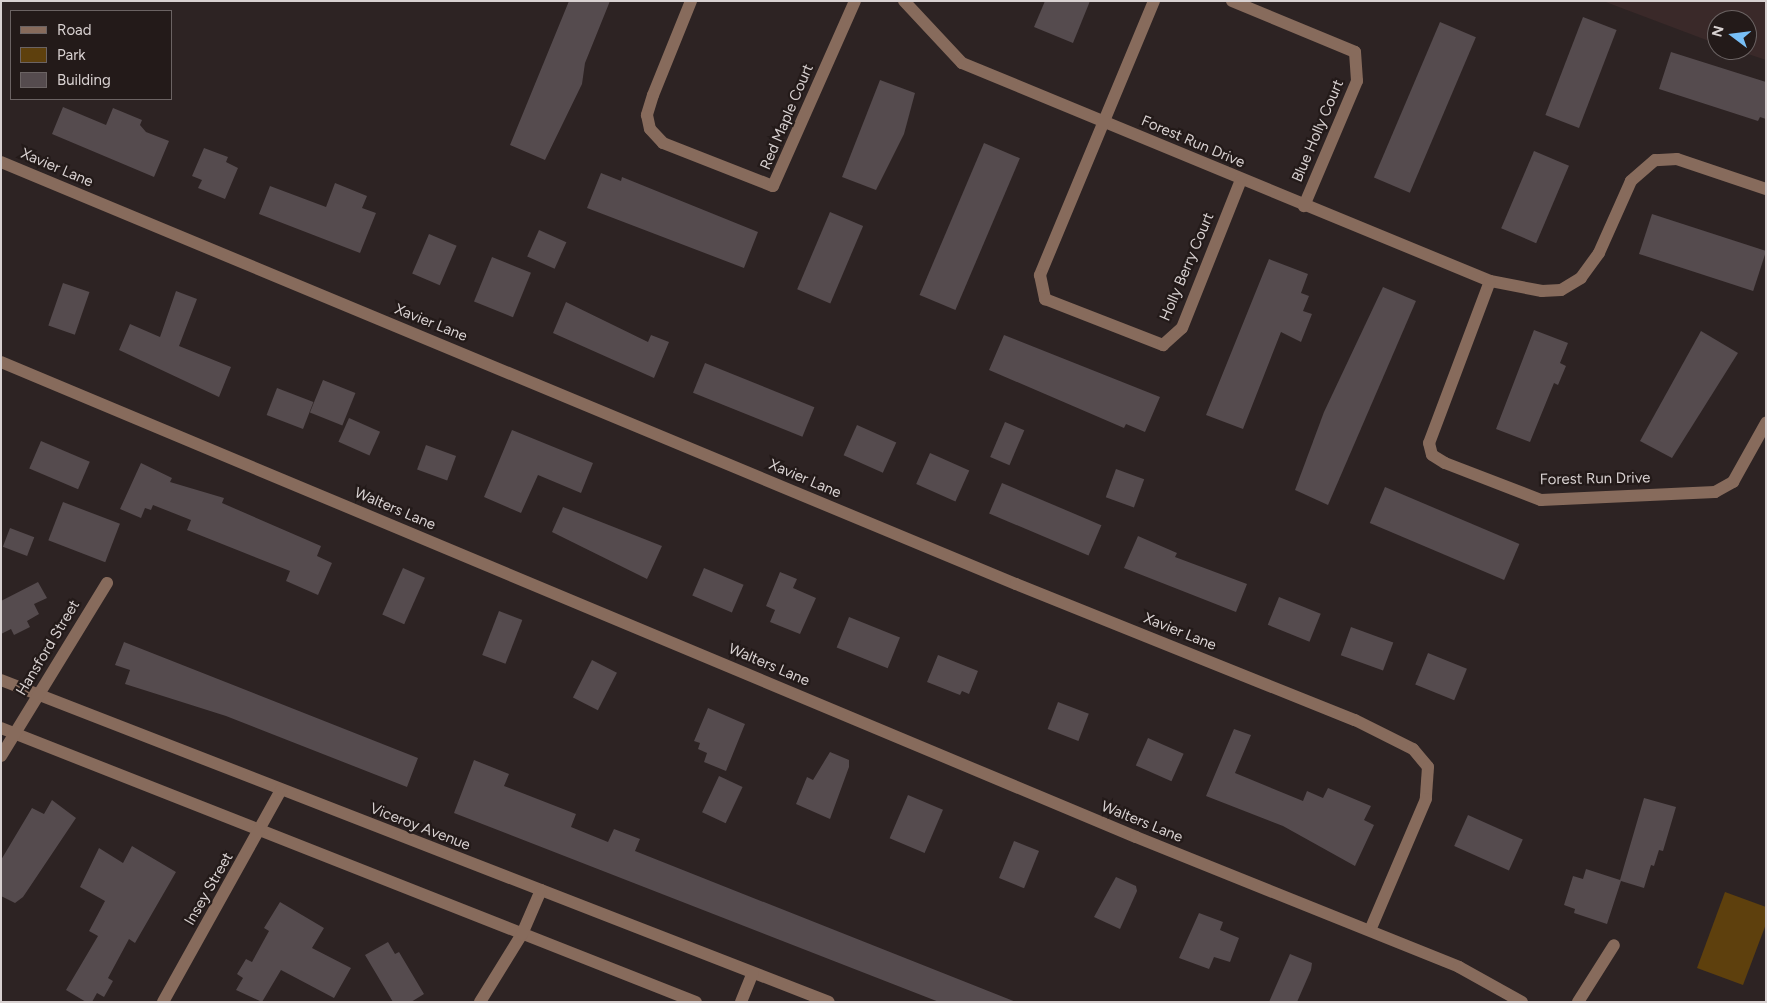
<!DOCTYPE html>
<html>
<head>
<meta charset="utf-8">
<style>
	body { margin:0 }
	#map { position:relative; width:1767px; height:1003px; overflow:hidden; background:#2d2323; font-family:Figtree,sans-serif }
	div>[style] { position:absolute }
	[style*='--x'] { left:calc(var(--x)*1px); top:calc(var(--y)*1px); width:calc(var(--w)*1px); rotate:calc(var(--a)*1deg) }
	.built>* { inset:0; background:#3a2929 }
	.green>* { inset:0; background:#5e400d }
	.building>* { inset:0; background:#554b4e; transform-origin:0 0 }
	.minor>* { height:12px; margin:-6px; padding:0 6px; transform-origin:6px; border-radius:6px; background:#876b5c }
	span { translate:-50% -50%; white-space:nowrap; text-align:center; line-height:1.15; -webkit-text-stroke:4.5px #231a19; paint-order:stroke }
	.street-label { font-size:15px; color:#d8d1d1 }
	.frame { position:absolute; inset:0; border:2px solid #d8d1d1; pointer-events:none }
	.legend { position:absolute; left:10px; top:10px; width:162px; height:90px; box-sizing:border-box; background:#231a19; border:1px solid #6b6363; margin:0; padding:6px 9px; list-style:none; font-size:15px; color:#d8d1d1 }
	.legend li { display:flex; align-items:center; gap:10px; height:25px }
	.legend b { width:25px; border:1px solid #6b6363 }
	.north { position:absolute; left:1707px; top:10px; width:50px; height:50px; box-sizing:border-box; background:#231a19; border:1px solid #6b6363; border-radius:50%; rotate:285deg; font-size:14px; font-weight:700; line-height:20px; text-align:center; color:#d8d1d1 }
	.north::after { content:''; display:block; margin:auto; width:18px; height:22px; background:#78bff7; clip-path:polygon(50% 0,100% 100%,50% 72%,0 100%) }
</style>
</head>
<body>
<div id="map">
	<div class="built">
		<i style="clip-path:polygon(1603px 1px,1766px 1px,1766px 60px,1736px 50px,1747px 50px,1747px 20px,1717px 20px,1717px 44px)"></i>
	</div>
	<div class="green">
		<i style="clip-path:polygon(1725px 892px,1766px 907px,1766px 924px,1743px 985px,1697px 968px)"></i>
	</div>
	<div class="building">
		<i style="clip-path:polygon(569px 1px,610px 1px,585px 63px,582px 84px,545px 160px,510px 145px)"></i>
		<i style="clip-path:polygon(1045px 1px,1090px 1px,1073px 43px,1034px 27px)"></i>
		<i style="left:1583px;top:17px;width:36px;height:105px;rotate:21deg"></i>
		<i style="left:1440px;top:22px;width:39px;height:169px;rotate:23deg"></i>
		<i style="clip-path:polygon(1671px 52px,1766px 82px,1766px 119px,1760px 117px,1758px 121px,1659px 89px)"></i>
		<i style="clip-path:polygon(880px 80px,915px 93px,904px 134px,876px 190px,842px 177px)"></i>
		<i style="clip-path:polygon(63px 107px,106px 125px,113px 108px,142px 120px,140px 125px,146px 132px,169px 141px,154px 177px,52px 134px)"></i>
		<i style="left:984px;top:143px;width:39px;height:165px;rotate:23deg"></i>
		<i style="clip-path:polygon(204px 148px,228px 157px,226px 162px,238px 168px,225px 199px,198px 188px,202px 180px,192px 176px)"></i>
		<i style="left:1534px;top:151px;width:38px;height:84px;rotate:23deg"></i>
		<i style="clip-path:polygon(601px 173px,621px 181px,622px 177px,758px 232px,744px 268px,587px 208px)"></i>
		<i style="clip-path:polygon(335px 183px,367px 196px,362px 208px,376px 213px,360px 253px,259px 214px,270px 186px,326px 207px)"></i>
		<i style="left:830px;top:212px;width:36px;height:84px;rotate:23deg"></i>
		<i style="left:1652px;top:214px;width:120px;height:42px;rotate:18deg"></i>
		<i style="left:539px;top:230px;width:30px;height:29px;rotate:24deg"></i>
		<i style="left:429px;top:234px;width:30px;height:43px;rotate:23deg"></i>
		<i style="left:492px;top:257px;width:42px;height:48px;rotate:22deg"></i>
		<i style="clip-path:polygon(1269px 259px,1308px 274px,1301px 293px,1309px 296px,1303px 311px,1312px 314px,1301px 342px,1281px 332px,1243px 429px,1206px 415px)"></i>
		<i style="left:63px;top:283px;width:28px;height:45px;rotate:19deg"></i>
		<i style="clip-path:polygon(1383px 287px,1416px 301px,1328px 505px,1295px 490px,1324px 412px)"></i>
		<i style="clip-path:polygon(176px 291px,197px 299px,179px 346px,231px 367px,219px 397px,119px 350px,130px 324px,160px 337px)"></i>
		<i style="clip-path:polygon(566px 302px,648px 342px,651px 335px,669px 342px,654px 378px,553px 333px)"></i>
		<i style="clip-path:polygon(1534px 330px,1568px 343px,1560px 363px,1566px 366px,1558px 385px,1554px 383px,1530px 442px,1496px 429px)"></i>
		<i style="clip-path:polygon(1701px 331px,1738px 353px,1672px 458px,1640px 441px)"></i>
		<i style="clip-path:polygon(1004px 335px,1160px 397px,1145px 432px,1126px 424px,1124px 428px,989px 370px)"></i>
		<i style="left:705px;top:363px;width:118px;height:32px;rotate:22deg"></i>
		<i style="left:323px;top:380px;width:35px;height:35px;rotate:22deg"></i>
		<i style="left:277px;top:388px;width:39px;height:29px;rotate:21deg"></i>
		<i style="left:349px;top:418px;width:34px;height:26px;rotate:24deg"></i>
		<i style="left:1005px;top:422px;width:21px;height:38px;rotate:23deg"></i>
		<i style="left:857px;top:425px;width:43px;height:33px;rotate:24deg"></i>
		<i style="clip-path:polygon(512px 430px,593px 463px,581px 493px,538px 475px,521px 513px,484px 497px)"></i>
		<i style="left:41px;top:441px;width:53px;height:30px;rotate:23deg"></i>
		<i style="left:426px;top:445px;width:32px;height:26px;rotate:20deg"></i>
		<i style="left:930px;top:453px;width:43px;height:34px;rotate:24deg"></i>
		<i style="clip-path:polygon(141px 463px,172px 478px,170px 482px,224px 498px,222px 503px,321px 546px,317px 556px,332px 563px,318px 595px,286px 581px,290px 571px,187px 530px,191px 520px,153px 505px,151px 510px,145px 508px,141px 518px,120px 509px)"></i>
		<i style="left:1116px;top:469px;width:30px;height:30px;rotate:20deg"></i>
		<i style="left:1002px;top:483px;width:108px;height:33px;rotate:23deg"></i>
		<i style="left:1385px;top:487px;width:146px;height:39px;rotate:23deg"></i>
		<i style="left:63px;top:502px;width:61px;height:41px;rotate:21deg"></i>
		<i style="clip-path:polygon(563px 507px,662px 546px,647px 579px,552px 532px)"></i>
		<i style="left:10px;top:528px;width:26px;height:20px;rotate:21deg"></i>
		<i style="clip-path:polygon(1138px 536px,1177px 553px,1175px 557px,1247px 584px,1236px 612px,1124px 568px)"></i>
		<i style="left:403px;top:568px;width:24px;height:51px;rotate:24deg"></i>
		<i style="left:704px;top:568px;width:43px;height:30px;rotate:23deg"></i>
		<i style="clip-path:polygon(780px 572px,797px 579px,793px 588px,816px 598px,800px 634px,770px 622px,775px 610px,766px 606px)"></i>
		<i style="clip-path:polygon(38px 582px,47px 598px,34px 604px,39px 614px,27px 621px,30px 627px,14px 635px,11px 629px,1px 634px,1px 601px)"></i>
		<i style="left:1279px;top:597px;width:45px;height:30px;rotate:22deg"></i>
		<i style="left:499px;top:611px;width:25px;height:47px;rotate:21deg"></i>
		<i style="left:849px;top:617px;width:55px;height:33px;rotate:22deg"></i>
		<i style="left:1351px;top:627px;width:45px;height:30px;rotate:20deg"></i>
		<i style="clip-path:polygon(124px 642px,418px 758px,407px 787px,226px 716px,125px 684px,130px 670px,115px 665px)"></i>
		<i style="left:1428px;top:653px;width:42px;height:34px;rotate:22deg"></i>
		<i style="clip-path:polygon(938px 655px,978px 671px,969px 694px,962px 691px,960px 695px,927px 682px)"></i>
		<i style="left:592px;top:660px;width:28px;height:42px;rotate:27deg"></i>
		<i style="left:1058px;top:702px;width:33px;height:29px;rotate:21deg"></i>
		<i style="clip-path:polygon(708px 708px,745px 724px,726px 771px,704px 762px,707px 753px,698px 749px,700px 743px,694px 741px)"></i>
		<i style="clip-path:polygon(1234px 729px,1251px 735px,1235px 773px,1303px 801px,1307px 791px,1323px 798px,1328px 788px,1371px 806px,1364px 820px,1374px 825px,1355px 866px,1283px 826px,1206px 796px)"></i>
		<i style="left:1148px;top:738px;width:39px;height:30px;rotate:24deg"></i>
		<i style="clip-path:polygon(830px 752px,849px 760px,849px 767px,830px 819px,796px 804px,807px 777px,813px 780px)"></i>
		<i style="clip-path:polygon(474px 760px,509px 774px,504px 786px,576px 814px,571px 827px,608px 842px,614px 829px,640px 839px,635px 851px,1016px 1002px,939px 1002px,454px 813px)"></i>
		<i style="left:719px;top:776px;width:26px;height:40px;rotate:25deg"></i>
		<i style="left:908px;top:795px;width:38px;height:47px;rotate:23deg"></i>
		<i style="clip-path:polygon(1644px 798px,1676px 807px,1663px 851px,1659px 850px,1654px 866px,1651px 865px,1644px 888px,1621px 881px,1607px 924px,1574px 913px,1575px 909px,1564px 905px,1573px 876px,1583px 879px,1586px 869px,1620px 880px)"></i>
		<i style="clip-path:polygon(52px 800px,76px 818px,23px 897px,15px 903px,1px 896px,1px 860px,32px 808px,44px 814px)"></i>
		<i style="left:1468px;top:815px;width:60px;height:34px;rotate:24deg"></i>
		<i style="left:1014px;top:841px;width:27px;height:40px;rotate:22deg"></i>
		<i style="clip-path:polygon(132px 846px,176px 872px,135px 943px,129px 939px,108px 978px,113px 981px,104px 997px,97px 993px,92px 1002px,86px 1002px,66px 990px,98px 936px,89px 931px,105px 901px,80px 887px,99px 848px,123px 863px)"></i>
		<i style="clip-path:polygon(1116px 877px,1136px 886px,1137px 891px,1120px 929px,1094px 917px)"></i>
		<i style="clip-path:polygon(280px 902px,324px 928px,312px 948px,351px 968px,334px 998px,281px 970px,262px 1002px,236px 990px,243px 978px,237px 974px,246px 959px,252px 962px,269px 931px,264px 928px)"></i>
		<i style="clip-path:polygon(1199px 913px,1223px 922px,1220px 930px,1239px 938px,1230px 962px,1214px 957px,1209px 969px,1179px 958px)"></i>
		<i style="clip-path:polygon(388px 942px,395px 954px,399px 952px,424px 994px,411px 1002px,393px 1002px,365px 955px)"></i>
		<i style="clip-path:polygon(1290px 954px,1312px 963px,1311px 970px,1297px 1002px,1269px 1002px)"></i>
	</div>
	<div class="minor">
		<i style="--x:691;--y:1;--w:101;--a:112"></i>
		<i style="--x:653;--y:95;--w:21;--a:107"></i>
		<i style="--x:647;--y:115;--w:14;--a:78"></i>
		<i style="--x:650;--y:129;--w:19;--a:47"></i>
		<i style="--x:663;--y:143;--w:118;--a:21.4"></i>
		<i style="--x:773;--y:186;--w:202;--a:-66.1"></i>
		<i style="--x:904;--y:1;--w:85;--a:46.9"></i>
		<i style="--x:962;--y:63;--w:571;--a:22.43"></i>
		<i style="--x:1154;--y:1;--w:297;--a:112.6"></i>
		<i style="--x:1040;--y:275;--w:25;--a:78"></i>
		<i style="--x:1045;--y:299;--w:127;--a:21.3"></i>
		<i style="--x:1163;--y:345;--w:25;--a:-42"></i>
		<i style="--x:1182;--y:328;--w:159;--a:-68.3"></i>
		<i style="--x:1232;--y:1;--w:133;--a:22.5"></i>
		<i style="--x:1355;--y:52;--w:29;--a:86"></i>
		<i style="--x:1357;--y:81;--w:136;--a:113"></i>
		<i style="--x:1;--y:162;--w:1099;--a:22.58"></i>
		<i style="--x:1016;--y:584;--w:365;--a:21.9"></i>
		<i style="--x:1355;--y:720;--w:65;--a:26.6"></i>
		<i style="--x:1413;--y:749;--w:23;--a:50"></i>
		<i style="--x:1428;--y:767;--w:32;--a:94"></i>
		<i style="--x:1426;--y:799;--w:142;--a:113.1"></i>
		<i style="--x:1766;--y:189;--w:94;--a:-161.4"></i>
		<i style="--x:1677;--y:159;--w:22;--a:177"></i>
		<i style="--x:1655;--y:160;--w:32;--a:139"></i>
		<i style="--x:1631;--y:181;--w:79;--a:114"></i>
		<i style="--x:1599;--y:253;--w:31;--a:126"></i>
		<i style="--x:1581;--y:278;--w:23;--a:149"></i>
		<i style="--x:1561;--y:290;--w:19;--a:177"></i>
		<i style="--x:1542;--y:291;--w:53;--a:-169.1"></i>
		<i style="--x:1490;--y:281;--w:173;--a:110.6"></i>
		<i style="--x:1429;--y:443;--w:12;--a:76"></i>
		<i style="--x:1432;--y:455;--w:15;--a:32"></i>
		<i style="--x:1445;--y:463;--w:103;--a:21.1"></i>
		<i style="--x:1541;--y:500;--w:174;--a:-2.6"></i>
		<i style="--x:1715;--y:492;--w:21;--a:-29"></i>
		<i style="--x:1733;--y:482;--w:68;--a:-60.8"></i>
		<i style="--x:1;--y:362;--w:1230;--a:22.71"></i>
		<i style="--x:1136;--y:837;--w:348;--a:21.9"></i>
		<i style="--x:1459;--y:967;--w:72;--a:29.1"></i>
		<i style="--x:1;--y:680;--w:888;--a:21.25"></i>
		<i style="--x:1;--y:728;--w:747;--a:21.52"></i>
		<i style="--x:1;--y:756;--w:203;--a:-58.5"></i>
		<i style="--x:163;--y:1002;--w:243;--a:-60.9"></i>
		<i style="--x:480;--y:1002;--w:80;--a:-58.3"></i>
		<i style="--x:522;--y:934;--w:48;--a:-66.6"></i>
		<i style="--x:741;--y:1002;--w:31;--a:-68"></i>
		<i style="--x:1578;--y:1002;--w:67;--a:-57.7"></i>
	</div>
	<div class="street-label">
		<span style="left:787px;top:117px;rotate:-67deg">Red Maple Court</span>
		<span style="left:1318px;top:131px;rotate:-67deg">Blue Holly Court</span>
		<span style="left:1193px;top:142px;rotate:23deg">Forest Run Drive</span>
		<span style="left:57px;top:168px;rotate:23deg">Xavier Lane</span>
		<span style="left:1187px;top:267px;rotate:-67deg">Holly Berry Court</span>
		<span style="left:431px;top:323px;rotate:22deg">Xavier Lane</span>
		<span style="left:805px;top:479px;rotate:23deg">Xavier Lane</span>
		<span style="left:1595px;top:479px;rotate:-1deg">Forest Run Drive</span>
		<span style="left:395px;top:509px;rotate:23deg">Walters Lane</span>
		<span style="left:1180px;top:632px;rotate:22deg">Xavier Lane</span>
		<span style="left:48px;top:648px;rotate:-59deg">Hansford Street</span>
		<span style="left:769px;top:665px;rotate:23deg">Walters Lane</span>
		<span style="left:1142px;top:822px;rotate:22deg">Walters Lane</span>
		<span style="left:420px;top:827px;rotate:21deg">Viceroy Avenue</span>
		<span style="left:209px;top:889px;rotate:-60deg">Insey Street</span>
	</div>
	<div class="frame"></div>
	<ul class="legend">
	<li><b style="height:6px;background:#876b5c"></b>Road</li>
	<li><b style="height:14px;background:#5e400d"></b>Park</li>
	<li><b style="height:14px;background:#554b4e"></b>Building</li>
	</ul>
	<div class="north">N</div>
</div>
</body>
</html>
